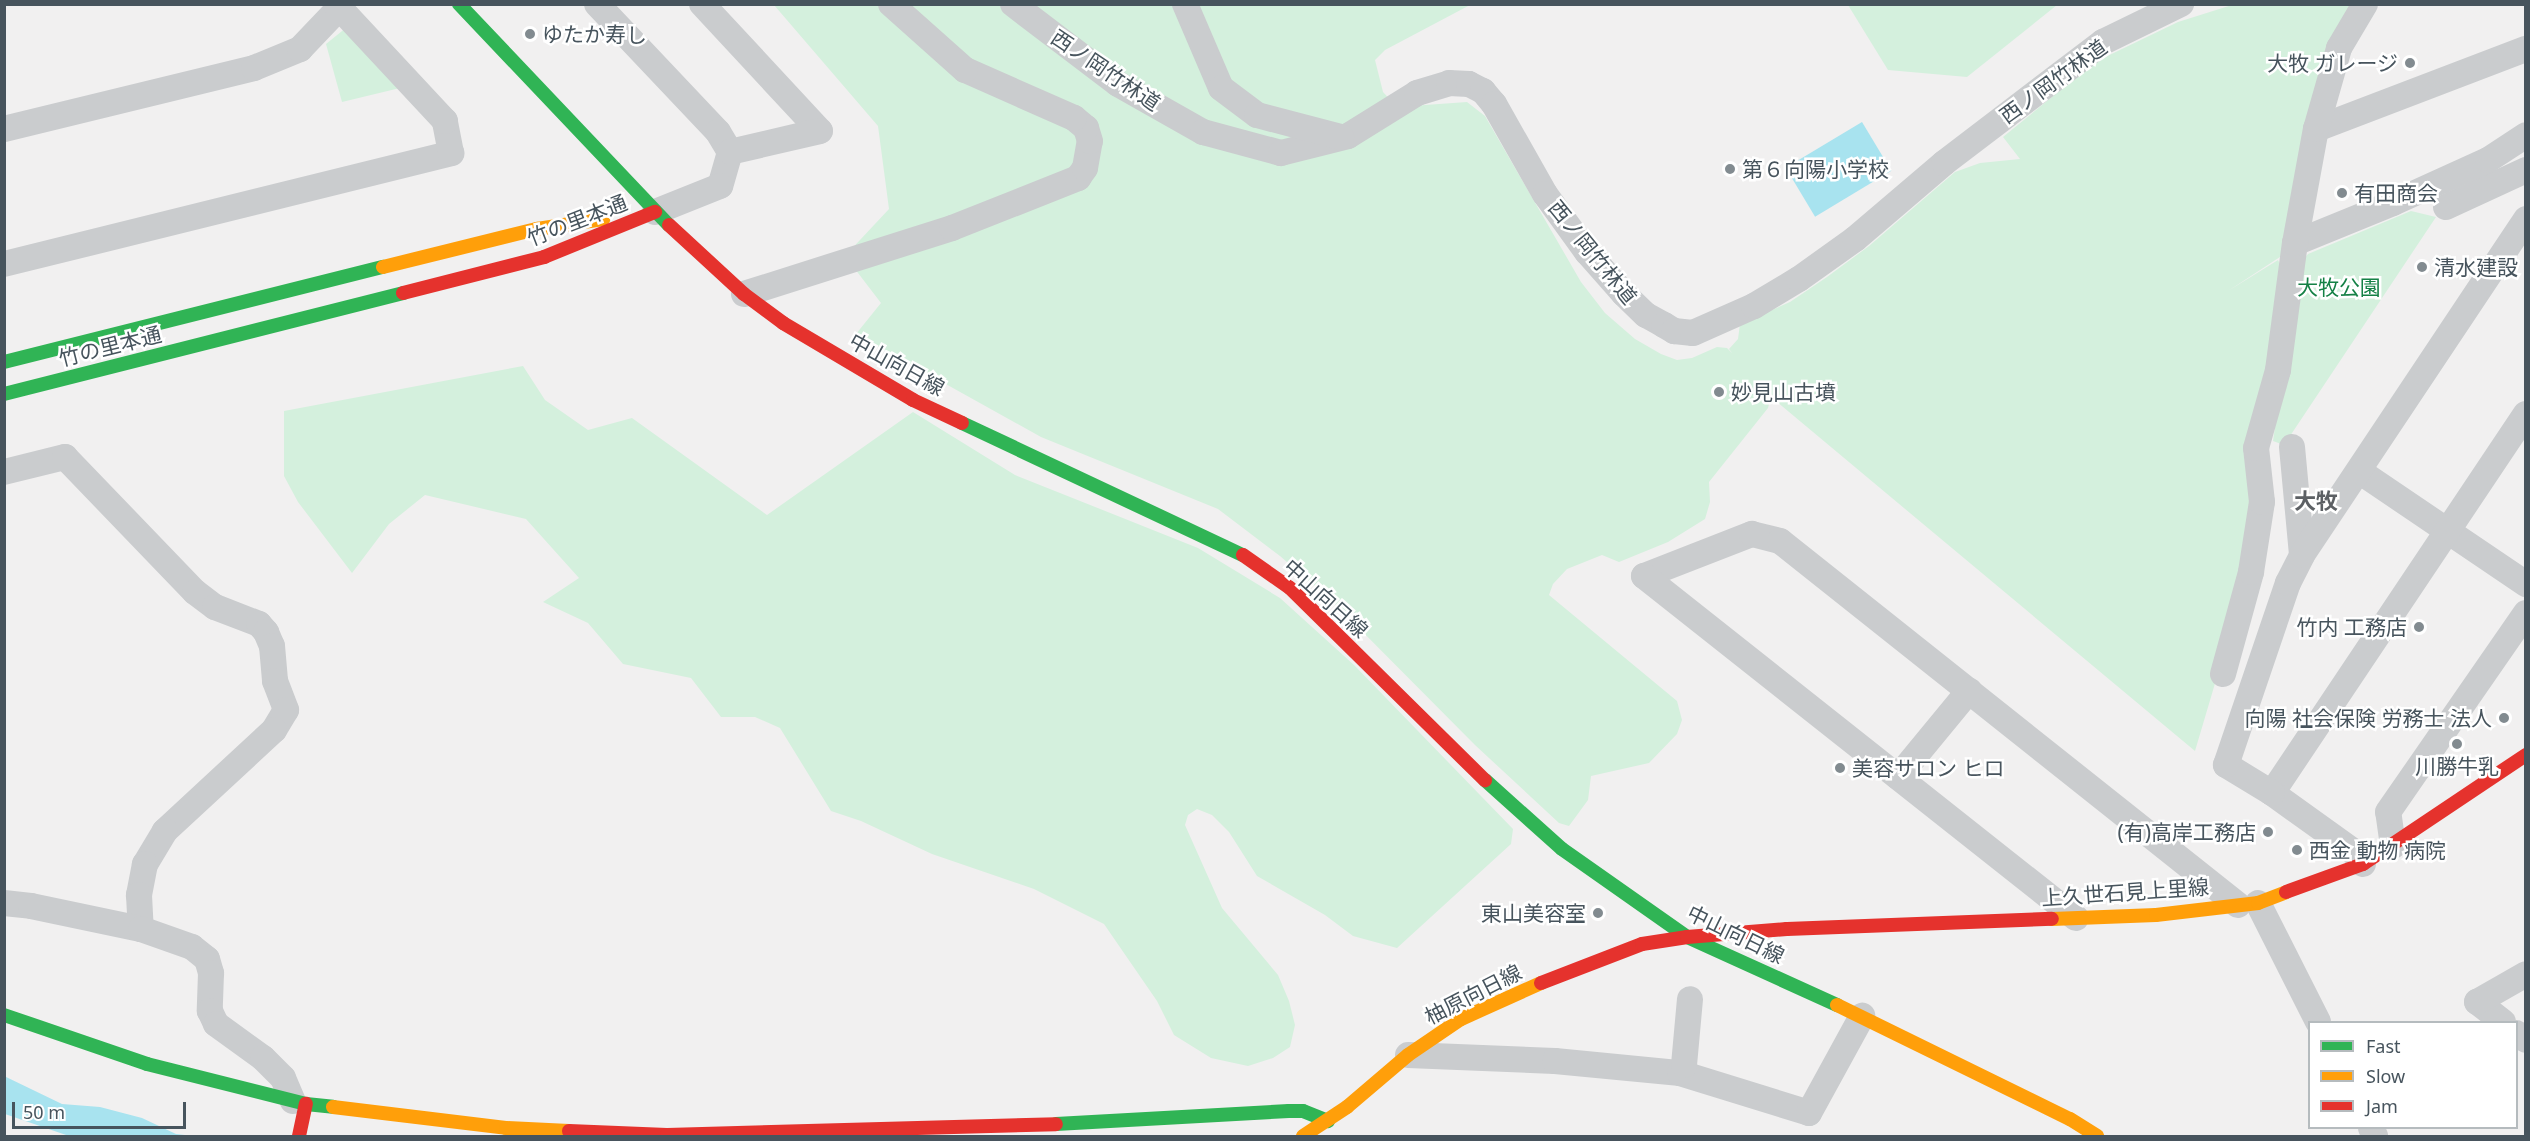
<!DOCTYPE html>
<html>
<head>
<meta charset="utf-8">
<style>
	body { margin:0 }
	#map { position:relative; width:2530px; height:1141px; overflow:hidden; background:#f1f0f0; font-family:"Noto Sans","Noto Sans JP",sans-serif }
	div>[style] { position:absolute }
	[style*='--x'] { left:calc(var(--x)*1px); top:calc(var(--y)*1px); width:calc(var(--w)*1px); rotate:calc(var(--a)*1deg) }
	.green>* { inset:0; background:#d4f0dd }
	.water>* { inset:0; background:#a8e3ef; transform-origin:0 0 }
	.street>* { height:26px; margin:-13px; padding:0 13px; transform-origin:13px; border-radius:13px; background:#caccce }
	.fast>* { height:14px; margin:-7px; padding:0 7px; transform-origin:7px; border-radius:7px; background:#30b455 }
	.slow>* { height:14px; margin:-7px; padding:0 7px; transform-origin:7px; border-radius:7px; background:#ff9f0a }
	.jam>* { height:14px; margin:-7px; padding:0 7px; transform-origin:7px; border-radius:7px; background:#e5322d }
	.dots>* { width:16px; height:16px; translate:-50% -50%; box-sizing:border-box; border:3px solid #fff; border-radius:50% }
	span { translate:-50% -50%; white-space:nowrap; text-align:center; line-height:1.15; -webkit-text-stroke:5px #fff; paint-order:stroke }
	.poi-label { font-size:21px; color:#47545d }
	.left { translate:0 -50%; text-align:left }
	.right { translate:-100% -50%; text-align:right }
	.street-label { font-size:21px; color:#47545d }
	.park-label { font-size:21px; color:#158146 }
	.neighbourhood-label { font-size:22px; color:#5c6064; font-weight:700 }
	.frame { position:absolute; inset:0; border:6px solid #47545d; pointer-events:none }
	.legend { position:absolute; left:2308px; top:1021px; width:210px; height:108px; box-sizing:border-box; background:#fff; border:2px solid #b5bbbe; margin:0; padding:8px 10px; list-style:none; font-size:18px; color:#47545d }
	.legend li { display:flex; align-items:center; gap:12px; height:30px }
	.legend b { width:30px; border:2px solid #b5bbbe }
	.scale { position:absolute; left:12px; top:1102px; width:174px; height:27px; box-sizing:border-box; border:3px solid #47545d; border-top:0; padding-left:8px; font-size:18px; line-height:21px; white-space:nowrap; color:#47545d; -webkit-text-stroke:4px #fff; paint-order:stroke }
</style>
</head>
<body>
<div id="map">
	<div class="green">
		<i style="clip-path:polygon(774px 5px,1470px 5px,1385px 50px,1375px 60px,1383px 92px,1397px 107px,1467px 102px,1485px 116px,1581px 282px,1605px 313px,1635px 339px,1661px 354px,1677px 360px,1692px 358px,1717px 347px,1727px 348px,1732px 353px,1729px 349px,1738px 339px,1740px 324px,1790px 302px,1827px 277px,1869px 246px,1955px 172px,1980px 163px,2020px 159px,2003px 137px,2095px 62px,2178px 22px,2232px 5px,2352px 5px,2283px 255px,2228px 291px,2278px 260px,2280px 264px,2255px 504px,2219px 670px,2195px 751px,1771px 397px,1768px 408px,1709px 482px,1710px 502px,1705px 519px,1668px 542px,1619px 562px,1602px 555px,1567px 569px,1553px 584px,1549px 595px,1677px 701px,1682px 720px,1677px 734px,1649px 763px,1591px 776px,1588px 800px,1569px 826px,1559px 823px,1475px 745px,1331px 600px,1280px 556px,1218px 509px,1041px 437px,856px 334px,881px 303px,845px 256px,889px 209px,878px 126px)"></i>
		<i style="clip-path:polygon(1848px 5px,2057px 5px,1967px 77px,1888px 70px)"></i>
		<i style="clip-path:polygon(347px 27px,400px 88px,342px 102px,326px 44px)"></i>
		<i style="clip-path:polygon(2411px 211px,2436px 217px,2284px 445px,2273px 441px,2298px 266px,2308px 254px)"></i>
		<i style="clip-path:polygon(523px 366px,545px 400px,588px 430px,632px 418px,767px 515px,913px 412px,1015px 475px,1198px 548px,1280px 598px,1354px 665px,1513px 829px,1511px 844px,1397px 948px,1353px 936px,1325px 915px,1257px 876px,1229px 832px,1212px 815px,1197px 809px,1188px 815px,1185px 825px,1222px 908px,1278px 975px,1289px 1001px,1295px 1025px,1290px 1047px,1273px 1058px,1248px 1066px,1211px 1058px,1174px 1035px,1157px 1001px,1104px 924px,1034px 889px,932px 854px,861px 821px,831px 811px,780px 728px,755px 717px,721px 717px,691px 678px,623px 664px,588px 623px,543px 602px,579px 578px,526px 519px,425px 495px,389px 524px,352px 573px,298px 502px,284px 476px,284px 411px)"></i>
	</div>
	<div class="water">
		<i style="left:1862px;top:122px;width:57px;height:89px;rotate:59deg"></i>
		<i style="clip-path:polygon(4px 1076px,62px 1104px,100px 1107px,142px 1118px,176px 1134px,194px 1136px,69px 1136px,5px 1114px)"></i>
	</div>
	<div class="street">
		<i style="--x:597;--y:4;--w:176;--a:46.6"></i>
		<i style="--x:718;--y:132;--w:23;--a:59"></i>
		<i style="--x:730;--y:152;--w:35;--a:106"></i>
		<i style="--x:720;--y:186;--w:70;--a:158.2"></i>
		<i style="--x:702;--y:4;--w:173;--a:47.1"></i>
		<i style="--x:820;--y:131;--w:92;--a:166.9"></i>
		<i style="--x:1013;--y:4;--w:132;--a:37.3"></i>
		<i style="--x:1118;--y:84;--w:98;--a:29.5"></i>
		<i style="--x:1203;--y:132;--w:81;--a:15.1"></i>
		<i style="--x:1281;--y:153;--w:69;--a:-14.2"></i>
		<i style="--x:1348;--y:136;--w:81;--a:-31.9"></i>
		<i style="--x:1417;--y:93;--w:34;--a:-17"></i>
		<i style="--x:1449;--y:83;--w:20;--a:3"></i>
		<i style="--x:1469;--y:84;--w:16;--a:27"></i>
		<i style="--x:1483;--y:91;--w:17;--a:50"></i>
		<i style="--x:1494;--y:104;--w:103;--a:60.5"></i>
		<i style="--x:1545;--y:194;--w:72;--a:54.1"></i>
		<i style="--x:1587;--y:252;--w:56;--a:48.6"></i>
		<i style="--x:1624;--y:294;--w:30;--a:44"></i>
		<i style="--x:1646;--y:315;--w:21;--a:29"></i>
		<i style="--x:1664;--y:325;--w:12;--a:31"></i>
		<i style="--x:1674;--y:331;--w:19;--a:6"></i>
		<i style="--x:1693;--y:333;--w:67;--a:-23.9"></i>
		<i style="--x:1754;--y:306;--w:52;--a:-31"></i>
		<i style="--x:1799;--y:279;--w:69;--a:-35.5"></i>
		<i style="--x:1855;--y:239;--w:117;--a:-40.5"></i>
		<i style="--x:1944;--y:163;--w:200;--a:-37.3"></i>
		<i style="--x:2103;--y:42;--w:87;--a:-26"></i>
		<i style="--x:1185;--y:4;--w:91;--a:66.8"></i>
		<i style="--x:1221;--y:88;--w:45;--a:36.9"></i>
		<i style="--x:1257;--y:115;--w:87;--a:14.7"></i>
		<i style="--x:4;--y:129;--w:257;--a:-13.7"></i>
		<i style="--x:254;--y:68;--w:50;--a:-22.4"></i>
		<i style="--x:300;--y:49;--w:57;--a:-46.4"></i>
		<i style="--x:2316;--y:129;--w:225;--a:-20.9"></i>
		<i style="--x:2446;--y:207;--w:88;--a:-24.8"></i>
		<i style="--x:2295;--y:243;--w:106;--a:-22.2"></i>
		<i style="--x:2393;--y:203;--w:104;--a:-24.4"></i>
		<i style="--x:2488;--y:160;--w:45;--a:-33.3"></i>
		<i style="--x:4;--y:264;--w:461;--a:-13.9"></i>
		<i style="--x:451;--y:153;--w:33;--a:-101"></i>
		<i style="--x:445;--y:121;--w:160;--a:-133"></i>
		<i style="--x:744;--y:294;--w:218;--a:-17.6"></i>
		<i style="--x:952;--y:228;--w:136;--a:-21.6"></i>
		<i style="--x:1078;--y:178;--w:12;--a:-55"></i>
		<i style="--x:1085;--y:168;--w:27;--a:-80"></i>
		<i style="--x:1090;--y:141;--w:14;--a:-107"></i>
		<i style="--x:1086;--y:128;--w:16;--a:-140"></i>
		<i style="--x:1074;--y:118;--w:119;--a:-156.2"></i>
		<i style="--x:965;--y:70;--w:99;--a:-138.3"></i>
		<i style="--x:2292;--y:447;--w:108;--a:84.7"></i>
		<i style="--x:2359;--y:471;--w:202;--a:34.1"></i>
		<i style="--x:4;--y:472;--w:63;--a:-13.8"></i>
		<i style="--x:65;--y:457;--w:187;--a:46.1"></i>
		<i style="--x:195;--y:592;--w:25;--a:37"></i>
		<i style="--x:215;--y:607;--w:47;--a:21.1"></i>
		<i style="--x:259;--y:624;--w:11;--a:49"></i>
		<i style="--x:266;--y:632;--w:15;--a:67"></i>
		<i style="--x:272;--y:646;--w:35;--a:85"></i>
		<i style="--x:275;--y:681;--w:31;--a:69"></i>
		<i style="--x:286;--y:710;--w:23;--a:121"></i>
		<i style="--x:274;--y:730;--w:149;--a:137.2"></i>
		<i style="--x:165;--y:831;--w:39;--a:121"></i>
		<i style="--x:145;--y:864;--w:32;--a:101"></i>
		<i style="--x:139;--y:895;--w:34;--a:87"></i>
		<i style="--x:1644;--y:576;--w:116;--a:-21.3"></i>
		<i style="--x:1752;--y:534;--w:29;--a:14"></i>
		<i style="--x:1780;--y:541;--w:585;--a:38.48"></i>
		<i style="--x:1644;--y:576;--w:551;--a:38.37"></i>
		<i style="--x:2223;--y:674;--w:106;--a:-74.6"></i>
		<i style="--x:2251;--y:572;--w:71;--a:-81.1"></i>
		<i style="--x:2262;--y:502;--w:54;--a:-96.3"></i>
		<i style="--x:2256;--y:448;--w:81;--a:-74.2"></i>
		<i style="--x:2278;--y:370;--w:128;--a:-82.4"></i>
		<i style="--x:2295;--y:243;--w:116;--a:-79.6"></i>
		<i style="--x:2316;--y:129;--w:84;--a:-74.1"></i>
		<i style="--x:2339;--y:48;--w:51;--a:-59.4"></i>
		<i style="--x:1898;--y:777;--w:112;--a:-50.5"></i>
		<i style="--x:2272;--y:793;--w:456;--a:-56.2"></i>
		<i style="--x:2393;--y:846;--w:34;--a:-98"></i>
		<i style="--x:2388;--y:812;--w:242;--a:-55.3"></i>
		<i style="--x:2363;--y:864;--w:16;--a:-128"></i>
		<i style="--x:2353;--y:851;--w:100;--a:-144.4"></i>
		<i style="--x:2272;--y:793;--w:54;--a:-148.7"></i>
		<i style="--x:2226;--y:765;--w:192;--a:-71.2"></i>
		<i style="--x:2288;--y:583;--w:31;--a:-63"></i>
		<i style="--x:2302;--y:555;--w:404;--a:-56.3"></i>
		<i style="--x:4;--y:903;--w:27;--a:6"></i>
		<i style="--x:31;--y:906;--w:112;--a:11.8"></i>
		<i style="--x:141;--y:929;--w:54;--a:19.4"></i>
		<i style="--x:192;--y:947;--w:19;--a:39"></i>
		<i style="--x:207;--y:959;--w:15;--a:74"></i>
		<i style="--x:211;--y:973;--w:38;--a:92"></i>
		<i style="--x:210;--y:1011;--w:14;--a:65"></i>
		<i style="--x:216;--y:1024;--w:58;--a:35.9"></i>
		<i style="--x:263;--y:1058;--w:28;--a:45"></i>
		<i style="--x:283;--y:1078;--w:25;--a:67"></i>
		<i style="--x:2258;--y:903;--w:133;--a:63.2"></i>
		<i style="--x:2503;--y:1022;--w:33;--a:-142"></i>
		<i style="--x:2477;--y:1002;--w:56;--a:-29.7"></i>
		<i style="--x:2516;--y:1033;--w:12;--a:35"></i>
		<i style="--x:1408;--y:1055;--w:147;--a:2.3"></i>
		<i style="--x:1555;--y:1061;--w:126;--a:5.5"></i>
		<i style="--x:1680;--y:1073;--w:135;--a:17.2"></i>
		<i style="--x:1809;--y:1113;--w:111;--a:-61.3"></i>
		<i style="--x:1680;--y:1073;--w:9;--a:-63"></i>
		<i style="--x:1684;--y:1065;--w:66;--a:-84.8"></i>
		<i style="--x:2371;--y:1128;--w:9;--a:63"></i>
	</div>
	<div class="fast">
		<i style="--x:459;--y:4;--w:305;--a:46.5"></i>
		<i style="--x:4;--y:362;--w:391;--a:-14.1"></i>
		<i style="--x:4;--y:394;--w:412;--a:-14.2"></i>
		<i style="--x:962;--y:423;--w:310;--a:25.2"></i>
		<i style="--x:1485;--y:780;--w:103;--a:41.9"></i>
		<i style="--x:1562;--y:849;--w:153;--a:35.1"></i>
		<i style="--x:1687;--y:937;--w:165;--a:24.4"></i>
		<i style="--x:4;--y:1015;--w:151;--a:18.9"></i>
		<i style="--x:147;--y:1064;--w:164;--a:14.1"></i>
		<i style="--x:306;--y:1104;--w:27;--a:6"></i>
		<i style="--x:1056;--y:1124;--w:233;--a:-3.2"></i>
		<i style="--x:1289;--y:1111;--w:14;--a:0"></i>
		<i style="--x:1303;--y:1111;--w:27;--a:22"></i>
	</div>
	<div class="slow">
		<i style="--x:383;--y:267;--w:159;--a:-13.9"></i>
		<i style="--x:537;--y:229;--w:67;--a:-8.6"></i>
		<i style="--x:2052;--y:919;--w:104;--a:-2.2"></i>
		<i style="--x:2156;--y:915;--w:103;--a:-6.7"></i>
		<i style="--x:2258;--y:903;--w:30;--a:-21"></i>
		<i style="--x:1837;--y:1005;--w:259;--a:26.1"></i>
		<i style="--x:2070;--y:1119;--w:32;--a:32"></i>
		<i style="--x:333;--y:1107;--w:174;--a:6.9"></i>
		<i style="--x:506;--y:1128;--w:63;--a:2.7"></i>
		<i style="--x:1303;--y:1136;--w:53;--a:-33.4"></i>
		<i style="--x:1347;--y:1107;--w:80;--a:-40.4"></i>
		<i style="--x:1408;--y:1055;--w:64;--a:-34.2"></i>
		<i style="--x:1461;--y:1019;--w:88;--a:-24.2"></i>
	</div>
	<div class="jam">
		<i style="--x:669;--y:225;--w:102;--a:42.6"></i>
		<i style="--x:744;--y:294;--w:49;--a:36.6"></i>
		<i style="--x:783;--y:323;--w:151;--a:30.6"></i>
		<i style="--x:913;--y:400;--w:54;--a:25.1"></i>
		<i style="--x:403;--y:293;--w:146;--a:-14.3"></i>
		<i style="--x:544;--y:257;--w:120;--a:-22.1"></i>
		<i style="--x:1243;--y:555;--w:57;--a:35.1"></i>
		<i style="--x:1290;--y:588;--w:274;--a:44.6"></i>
		<i style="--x:2286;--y:892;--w:82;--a:-20"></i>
		<i style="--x:2363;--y:864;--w:196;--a:-33.8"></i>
		<i style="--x:1541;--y:983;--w:108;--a:-21.1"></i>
		<i style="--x:1642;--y:944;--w:46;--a:-8.8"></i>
		<i style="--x:1687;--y:937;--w:100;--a:-4.6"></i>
		<i style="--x:1787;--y:929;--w:265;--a:-2.2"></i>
		<i style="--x:569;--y:1131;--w:98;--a:2.3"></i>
		<i style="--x:667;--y:1135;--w:389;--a:-1.6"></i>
		<i style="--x:299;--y:1136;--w:33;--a:-78"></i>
	</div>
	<div class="dots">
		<i style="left:530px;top:34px;background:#828b90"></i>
		<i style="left:2410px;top:63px;background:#828b90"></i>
		<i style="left:1730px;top:169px;background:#828b90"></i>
		<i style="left:2342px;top:193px;background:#828b90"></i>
		<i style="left:2422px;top:267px;background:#828b90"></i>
		<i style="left:1719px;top:392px;background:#828b90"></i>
		<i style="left:2419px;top:627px;background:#828b90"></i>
		<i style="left:2504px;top:718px;background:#828b90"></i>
		<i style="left:2457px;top:744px;background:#828b90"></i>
		<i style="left:1840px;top:768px;background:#828b90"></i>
		<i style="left:2268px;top:832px;background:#828b90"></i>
		<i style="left:2297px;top:850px;background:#828b90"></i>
		<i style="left:1598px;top:913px;background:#828b90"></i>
	</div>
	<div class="poi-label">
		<span class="left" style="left:542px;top:34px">ゆたか寿し</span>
		<span class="right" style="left:2398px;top:63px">大牧 ガレージ</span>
		<span class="left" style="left:1742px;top:169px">第６向陽小学校</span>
		<span class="left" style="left:2354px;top:193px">有田商会</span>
		<span class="left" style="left:2434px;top:267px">清水建設</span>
		<span class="left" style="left:1731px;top:392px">妙見山古墳</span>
		<span class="right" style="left:2407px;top:627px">竹内 工務店</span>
		<span class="right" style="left:2492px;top:718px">向陽 社会保険 労務士 法人</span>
		<span style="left:2457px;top:766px">川勝牛乳</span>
		<span class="left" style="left:1852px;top:768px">美容サロン ヒロ</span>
		<span class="right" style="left:2256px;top:832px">(有)高岸工務店</span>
		<span class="left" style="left:2309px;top:850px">西金 動物 病院</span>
		<span class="right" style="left:1586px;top:913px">東山美容室</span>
	</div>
	<div class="street-label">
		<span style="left:1106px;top:70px;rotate:34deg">西ノ岡竹林道</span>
		<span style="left:2053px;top:81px;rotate:-36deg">西ノ岡竹林道</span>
		<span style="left:577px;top:220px;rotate:-21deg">竹の里本通</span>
		<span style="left:1593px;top:252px;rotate:51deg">西ノ岡竹林道</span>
		<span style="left:110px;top:346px;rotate:-14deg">竹の里本通</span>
		<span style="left:897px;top:364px;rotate:29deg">中山向日線</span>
		<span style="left:1326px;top:598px;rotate:42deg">中山向日線</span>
		<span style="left:2125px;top:892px;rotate:-4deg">上久世石見上里線</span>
		<span style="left:1736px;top:934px;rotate:26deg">中山向日線</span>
		<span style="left:1473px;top:994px;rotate:-27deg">柚原向日線</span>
	</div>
	<div class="park-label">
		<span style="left:2339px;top:287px">大牧公園</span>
	</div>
	<div class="neighbourhood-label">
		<span style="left:2316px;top:501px">大牧</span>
	</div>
	<div class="frame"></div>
	<ul class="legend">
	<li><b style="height:8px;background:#30b455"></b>Fast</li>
	<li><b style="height:8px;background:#ff9f0a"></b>Slow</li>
	<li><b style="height:8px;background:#e5322d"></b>Jam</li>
	</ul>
	<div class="scale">50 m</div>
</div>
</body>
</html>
